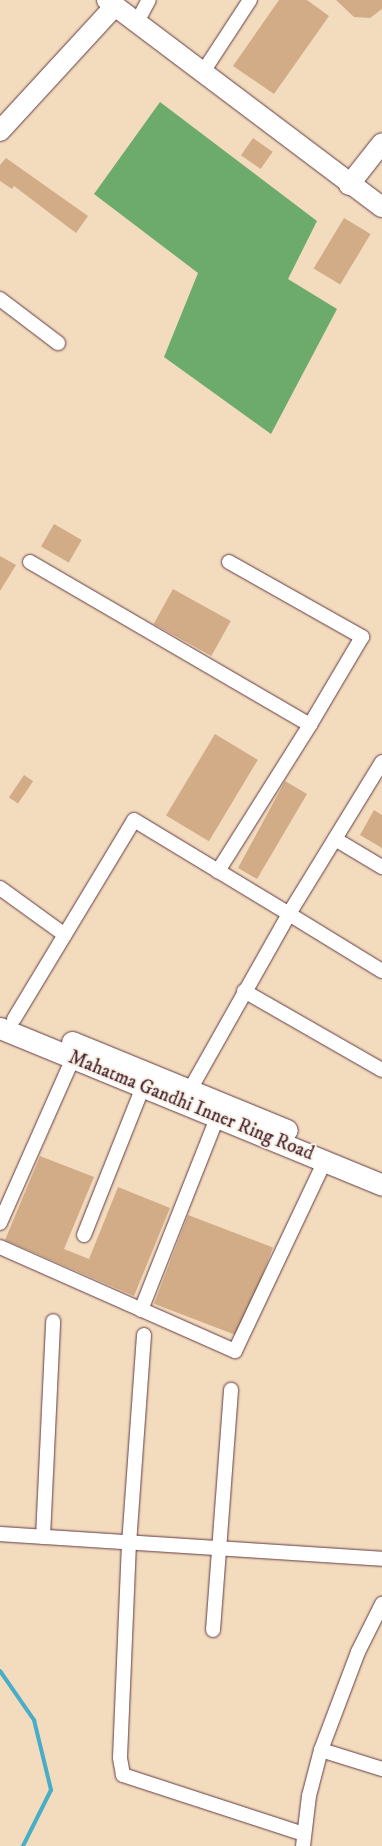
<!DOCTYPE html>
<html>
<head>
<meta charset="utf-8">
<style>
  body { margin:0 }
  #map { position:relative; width:382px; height:1846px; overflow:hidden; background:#f3dbbe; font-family:"IM FELL DW Pica",serif }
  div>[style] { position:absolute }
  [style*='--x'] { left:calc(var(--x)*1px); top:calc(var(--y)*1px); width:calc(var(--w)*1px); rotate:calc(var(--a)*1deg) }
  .forest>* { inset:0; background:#6dab6c }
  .stream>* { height:4px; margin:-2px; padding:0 2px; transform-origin:2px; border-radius:2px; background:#48aec7 }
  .building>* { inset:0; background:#d1ac87; transform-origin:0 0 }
  .roads { filter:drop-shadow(0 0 1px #633b41) drop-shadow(0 0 1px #633b41) }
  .street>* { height:14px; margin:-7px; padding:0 7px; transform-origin:7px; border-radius:7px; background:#fff }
  .secondary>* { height:20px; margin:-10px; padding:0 10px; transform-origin:10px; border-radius:10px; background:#fff }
  .primary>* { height:21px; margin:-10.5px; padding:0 10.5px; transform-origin:10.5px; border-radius:10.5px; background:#fff }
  span { translate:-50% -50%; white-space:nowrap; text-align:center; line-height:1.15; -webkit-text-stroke:4px #f7f3e8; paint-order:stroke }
  .street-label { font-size:19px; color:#4a1f2b }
</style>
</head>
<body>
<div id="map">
  <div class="forest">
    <i style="clip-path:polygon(160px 102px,317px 221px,288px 279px,337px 309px,271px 434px,164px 357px,198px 273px,94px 194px)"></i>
  </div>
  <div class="stream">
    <i style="--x:0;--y:1671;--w:60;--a:55.2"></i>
    <i style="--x:34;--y:1720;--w:72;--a:76.3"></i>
    <i style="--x:51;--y:1790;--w:63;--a:116.6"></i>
  </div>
  <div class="building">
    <i style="clip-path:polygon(279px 0,307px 0,329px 16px,274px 94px,233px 66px)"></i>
    <i style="clip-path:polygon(336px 0,382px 0,382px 9px,370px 18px,354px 17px)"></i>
    <i style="left:253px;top:138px;width:24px;height:21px;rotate:35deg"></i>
    <i style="clip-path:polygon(6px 158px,88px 216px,76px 233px,14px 186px,12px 189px,0 181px,0 165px)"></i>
    <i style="left:344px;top:218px;width:31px;height:59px;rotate:31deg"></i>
    <i style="left:54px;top:524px;width:32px;height:26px;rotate:30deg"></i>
    <i style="clip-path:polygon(0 556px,16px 565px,0 591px)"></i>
    <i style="left:173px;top:589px;width:66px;height:40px;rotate:29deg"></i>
    <i style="left:215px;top:734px;width:50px;height:95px;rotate:31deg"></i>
    <i style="left:24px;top:775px;width:11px;height:27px;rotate:34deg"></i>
    <i style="clip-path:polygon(285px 781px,307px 794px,257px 879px,238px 868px)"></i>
    <i style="clip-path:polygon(374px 810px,382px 815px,382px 848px,360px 835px)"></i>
    <i style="clip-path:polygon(40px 1156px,94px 1177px,64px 1249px,89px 1259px,118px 1187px,170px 1208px,134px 1296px,5px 1240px)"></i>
    <i style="left:188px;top:1215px;width:91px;height:95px;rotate:21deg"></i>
  </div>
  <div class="roads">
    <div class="street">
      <i style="--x:136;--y:24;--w:27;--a:-62"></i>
      <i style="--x:203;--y:72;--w:86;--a:-56.9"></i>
      <i style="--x:0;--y:299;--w:73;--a:37.2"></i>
      <i style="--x:30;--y:562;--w:324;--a:30.2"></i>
      <i style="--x:310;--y:725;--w:173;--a:122.2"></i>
      <i style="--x:229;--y:562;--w:153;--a:29.4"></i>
      <i style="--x:362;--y:637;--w:102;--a:120.6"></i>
      <i style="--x:382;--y:762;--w:178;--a:121.5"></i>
      <i style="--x:289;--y:914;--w:109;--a:31.5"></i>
      <i style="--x:335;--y:839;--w:55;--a:30.8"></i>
      <i style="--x:0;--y:888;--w:80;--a:35.9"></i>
      <i style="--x:244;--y:991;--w:159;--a:29.8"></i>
      <i style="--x:14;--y:1019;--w:232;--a:-58.9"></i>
      <i style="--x:134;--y:820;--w:181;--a:31.2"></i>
      <i style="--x:289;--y:914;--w:202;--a:119.4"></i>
      <i style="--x:0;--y:1223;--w:180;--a:-66.1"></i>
      <i style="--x:84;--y:1235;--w:159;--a:-68.3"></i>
      <i style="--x:0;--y:1247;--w:257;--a:23.9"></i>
      <i style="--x:235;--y:1351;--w:210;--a:-64.7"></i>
      <i style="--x:141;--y:1310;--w:206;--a:-68.4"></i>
      <i style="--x:144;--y:1335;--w:209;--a:94.1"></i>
      <i style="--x:129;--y:1543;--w:215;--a:92.4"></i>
      <i style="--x:120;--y:1758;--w:17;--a:80"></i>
      <i style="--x:123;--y:1775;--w:190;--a:18.1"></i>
      <i style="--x:0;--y:1534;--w:383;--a:3.7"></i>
      <i style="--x:43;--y:1537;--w:216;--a:-87.3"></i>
      <i style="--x:213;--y:1630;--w:241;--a:-85.7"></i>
      <i style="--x:321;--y:1750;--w:64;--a:17.3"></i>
      <i style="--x:303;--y:1846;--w:50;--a:-83.2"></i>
      <i style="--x:309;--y:1796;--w:48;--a:-75.4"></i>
      <i style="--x:321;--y:1750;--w:105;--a:-69.3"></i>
      <i style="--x:358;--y:1652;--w:54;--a:-63.4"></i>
    </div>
    <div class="secondary">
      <i style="--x:107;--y:0;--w:344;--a:37"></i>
      <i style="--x:0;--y:131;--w:168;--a:-47.4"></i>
      <i style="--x:349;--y:185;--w:53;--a:-51.8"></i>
    </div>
    <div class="primary">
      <i style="--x:0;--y:1028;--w:413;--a:22.3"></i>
      <i style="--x:72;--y:1042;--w:232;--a:22.3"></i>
    </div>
  </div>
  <div class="street-label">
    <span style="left:191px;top:1106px;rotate:22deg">Mahatma Gandhi Inner Ring Road</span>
  </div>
</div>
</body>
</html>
